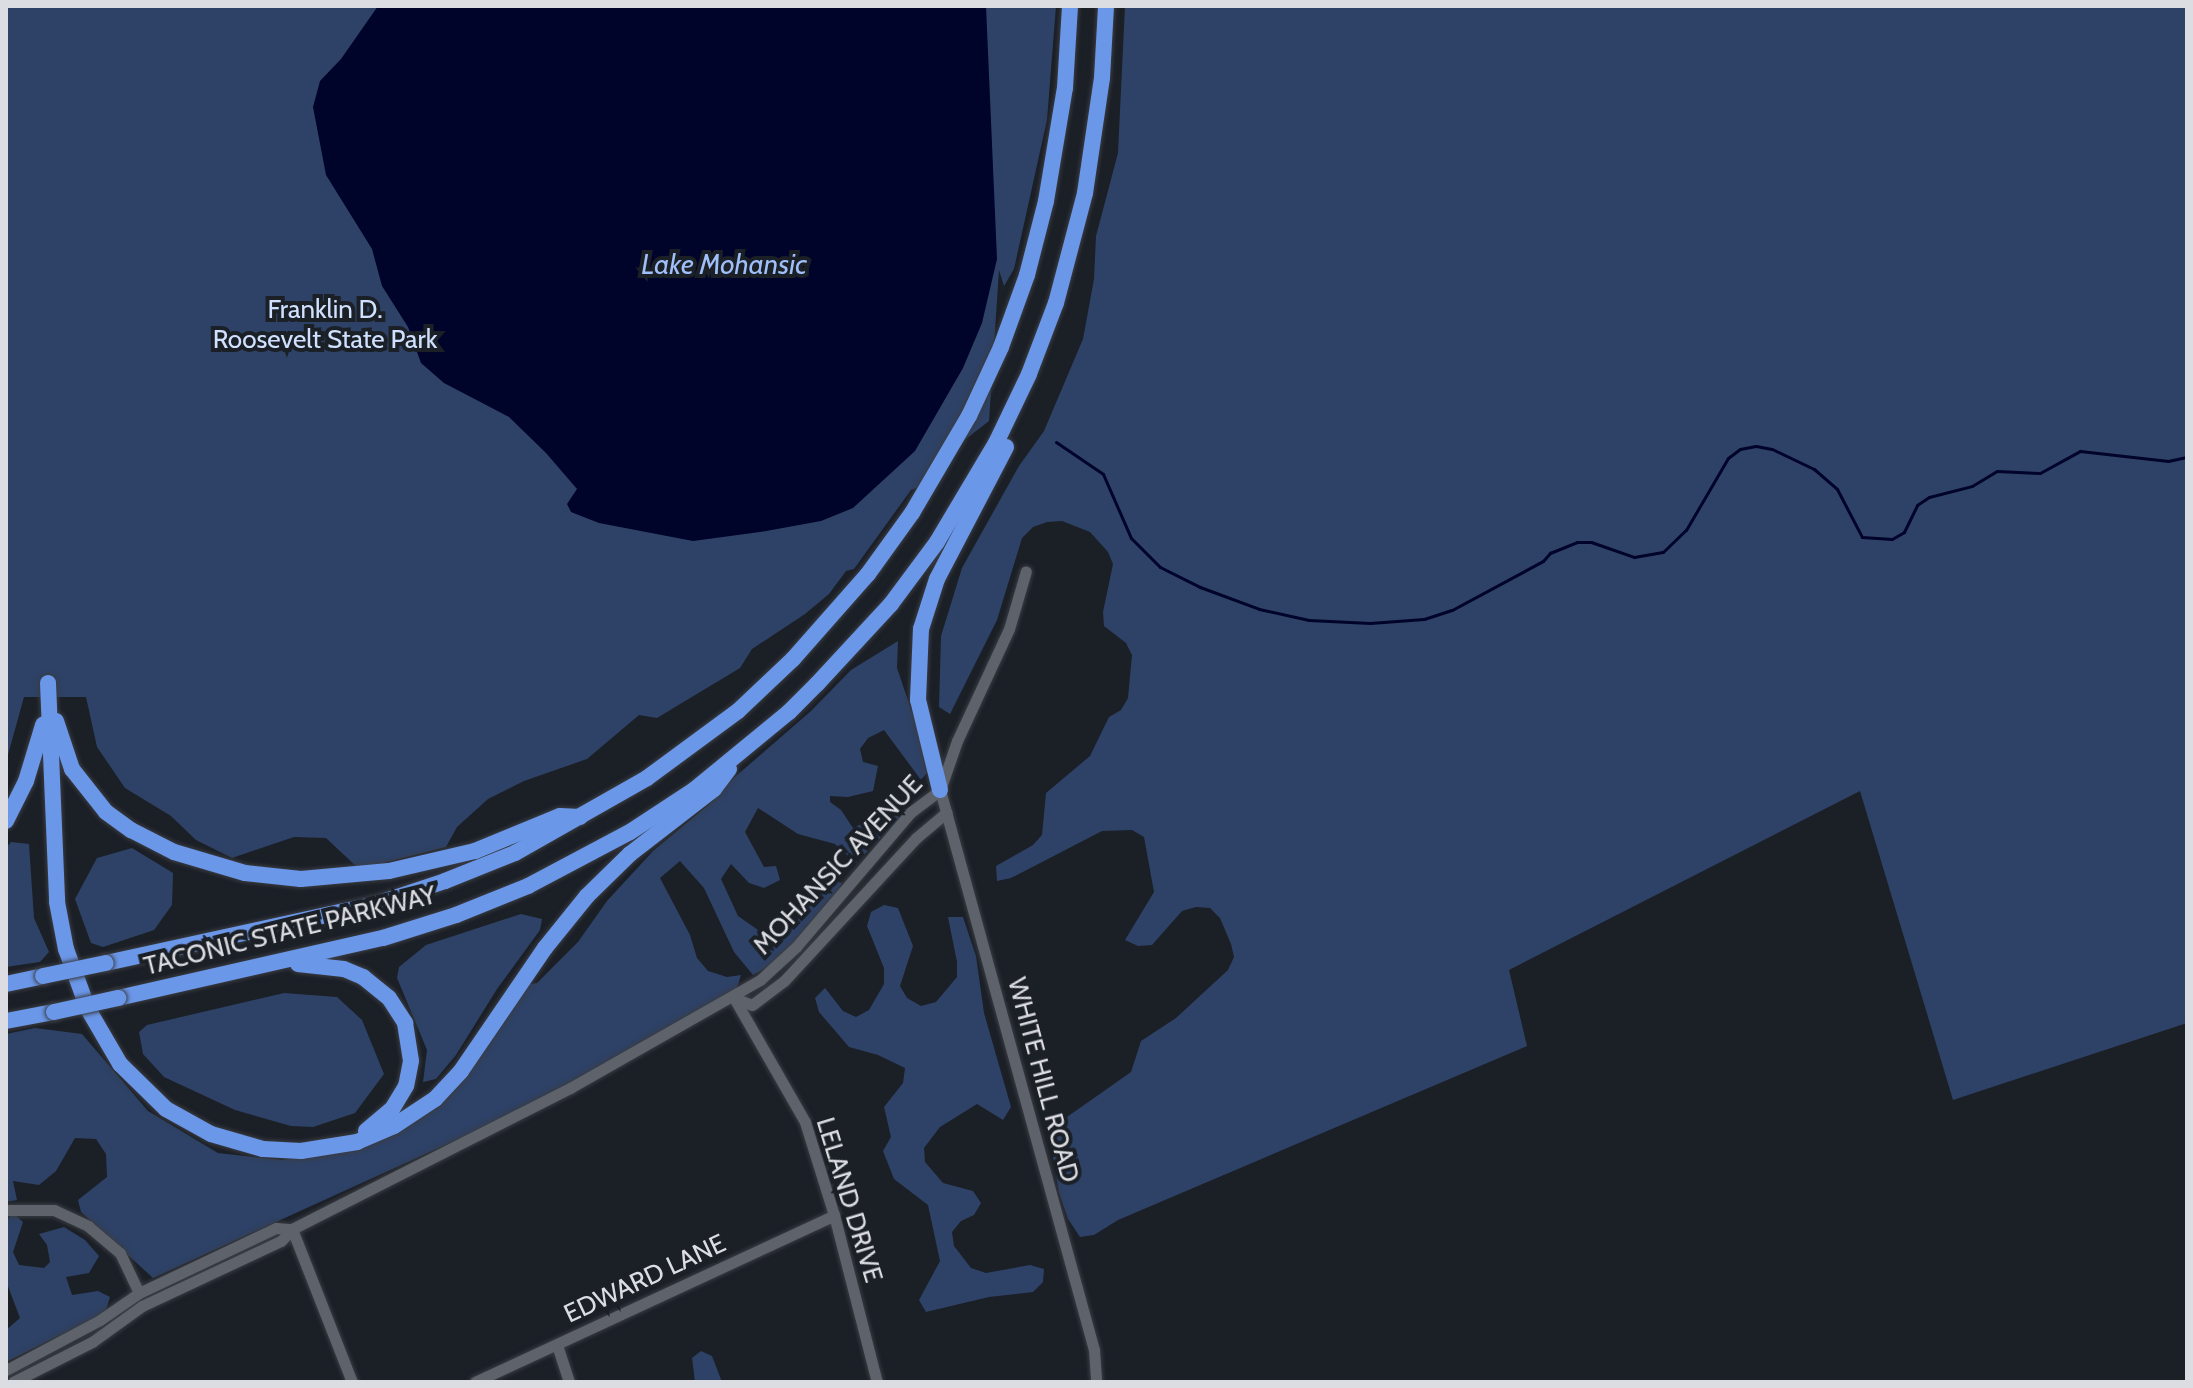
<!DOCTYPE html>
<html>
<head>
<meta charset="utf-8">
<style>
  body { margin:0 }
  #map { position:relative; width:2193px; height:1388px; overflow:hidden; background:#1b1f26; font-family:Cabin,sans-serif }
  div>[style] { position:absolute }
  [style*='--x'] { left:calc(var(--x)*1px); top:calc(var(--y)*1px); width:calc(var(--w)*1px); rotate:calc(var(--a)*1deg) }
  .green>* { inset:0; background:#2e4267 }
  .water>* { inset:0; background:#00032a }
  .stream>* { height:3px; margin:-1.5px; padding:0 1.5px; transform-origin:1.5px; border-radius:1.5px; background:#00032a }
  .roads { filter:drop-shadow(0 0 2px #393c42) drop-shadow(0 0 2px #393c42) }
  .minor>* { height:11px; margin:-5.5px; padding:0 5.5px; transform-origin:5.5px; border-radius:5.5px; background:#5d626b }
  .highway>* { height:16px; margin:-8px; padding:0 8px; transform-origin:8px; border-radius:8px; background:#6b97e9 }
  .bridges { filter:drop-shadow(0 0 2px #393c42) drop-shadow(0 0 2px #393c42) }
  .highway-bridge>* { height:16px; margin:-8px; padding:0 8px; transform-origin:8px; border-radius:8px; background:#6b97e9 }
  span { translate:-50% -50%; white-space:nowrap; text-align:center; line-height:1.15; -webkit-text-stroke:8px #1b1f26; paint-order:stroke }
  .park-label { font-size:26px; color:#d0e1ff }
  .street-label { font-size:26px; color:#dbdde2 }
  .water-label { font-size:28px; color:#9fbff9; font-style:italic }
  .frame { position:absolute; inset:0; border:8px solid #dbdde2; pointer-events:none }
</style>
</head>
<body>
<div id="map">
  <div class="green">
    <i style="clip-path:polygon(6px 6px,1056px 6px,1047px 120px,1014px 269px,1004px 286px,999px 270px,989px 421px,945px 455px,930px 482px,911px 490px,854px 569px,846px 571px,829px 594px,805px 614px,752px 649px,740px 668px,657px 718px,639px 715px,587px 759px,524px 781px,488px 799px,457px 827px,446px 847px,359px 869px,326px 838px,294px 837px,232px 858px,196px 840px,171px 816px,125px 788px,97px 747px,86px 697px,24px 697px,6px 762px)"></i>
    <i style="clip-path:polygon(1125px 6px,2187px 6px,2187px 1023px,1953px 1100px,1860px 791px,1509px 970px,1527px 1046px,1118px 1220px,1094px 1235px,1080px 1237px,1068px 1219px,1059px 1193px,1052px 1151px,1057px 1124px,1131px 1072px,1141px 1041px,1176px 1018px,1228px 970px,1234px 957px,1231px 944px,1220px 918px,1210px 908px,1196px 907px,1182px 911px,1152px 945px,1138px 946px,1125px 940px,1154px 892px,1144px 837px,1132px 830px,1102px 831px,1011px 878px,997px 881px,996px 866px,1033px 845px,1042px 835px,1046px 793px,1090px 756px,1109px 717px,1121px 710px,1128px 698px,1132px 655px,1126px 643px,1104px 626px,1103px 612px,1113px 564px,1108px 552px,1090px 532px,1062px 521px,1047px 522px,1033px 527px,1022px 538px,997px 620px,950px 714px,939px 707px,941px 636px,962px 568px,1019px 466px,1044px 431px,1083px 339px,1094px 279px,1096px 236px,1118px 153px)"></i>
    <i style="clip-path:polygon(898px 641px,897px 668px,931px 768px,921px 780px,884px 730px,868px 738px,860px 749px,863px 762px,878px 766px,873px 791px,848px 797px,830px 796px,830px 802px,841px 810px,853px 828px,875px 817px,883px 804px,899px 802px,905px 812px,856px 863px,835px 844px,798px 834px,758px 808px,745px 832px,764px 867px,776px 866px,780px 880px,764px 888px,749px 883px,731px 864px,721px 879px,738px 916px,758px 930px,775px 933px,798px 922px,798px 898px,832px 880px,842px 883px,832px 901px,776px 963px,753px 975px,734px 952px,704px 888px,680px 861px,660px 878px,690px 935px,697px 958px,708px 971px,727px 977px,741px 975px,737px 988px,654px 1040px,465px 1136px,153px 1278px,81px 1212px,78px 1200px,107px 1177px,106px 1154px,96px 1139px,75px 1138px,56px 1171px,39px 1185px,13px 1181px,17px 1200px,6px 1202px,6px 1034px,35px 1028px,82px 1034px,148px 1111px,218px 1153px,282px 1160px,344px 1151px,409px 1124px,525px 985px,537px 983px,578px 942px,607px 901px,653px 851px,713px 801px,721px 789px,811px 711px,851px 670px)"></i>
    <i style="clip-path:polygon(11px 842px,29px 844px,34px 918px,49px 952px,40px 962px,6px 967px,6px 848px)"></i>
    <i style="clip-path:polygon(132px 848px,173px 873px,172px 905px,154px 930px,103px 947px,91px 943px,75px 899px,97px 858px)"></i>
    <i style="clip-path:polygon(884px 905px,898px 908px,913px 946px,900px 986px,907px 998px,921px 1006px,936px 1002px,957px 977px,957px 962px,948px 917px,963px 917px,976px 956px,984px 1013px,1011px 1107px,1003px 1120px,977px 1104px,940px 1127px,924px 1148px,925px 1162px,943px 1183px,973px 1191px,981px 1203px,974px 1215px,961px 1221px,952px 1232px,954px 1246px,971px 1268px,986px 1273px,1030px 1265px,1044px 1269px,1043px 1282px,1033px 1292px,989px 1297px,926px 1312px,919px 1300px,940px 1261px,928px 1205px,894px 1179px,883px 1151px,891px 1137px,884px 1107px,903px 1083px,905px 1068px,878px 1055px,849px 1047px,819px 1012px,815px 998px,825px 988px,843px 1011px,856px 1017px,869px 1010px,884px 984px,884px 968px,867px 926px,871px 912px)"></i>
    <i style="clip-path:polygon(521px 914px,542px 919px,540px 930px,497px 989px,456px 1055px,436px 1079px,423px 1082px,427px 1050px,397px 978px,399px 967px,426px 945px)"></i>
    <i style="clip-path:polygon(284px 993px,337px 997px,362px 1020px,384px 1074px,355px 1113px,313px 1127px,291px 1126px,235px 1110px,164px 1077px,143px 1054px,139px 1032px,147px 1025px)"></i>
    <i style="clip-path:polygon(13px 1213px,23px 1222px,13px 1252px,19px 1265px,44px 1268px,50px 1262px,47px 1245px,39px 1234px,64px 1227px,85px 1240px,99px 1256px,89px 1273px,66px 1277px,72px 1295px,98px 1291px,110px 1297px,105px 1313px,6px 1362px,6px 1330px,20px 1318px,6px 1281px,6px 1221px)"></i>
    <i style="clip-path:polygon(701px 1351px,712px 1356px,722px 1382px,695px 1382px,692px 1358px)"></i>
  </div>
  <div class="water">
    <i style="clip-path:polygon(378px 6px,986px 6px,997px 259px,982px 323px,963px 368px,915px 451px,853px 508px,821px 521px,760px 532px,693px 541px,599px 523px,571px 512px,567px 504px,577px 489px,546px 453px,509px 417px,444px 383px,421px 363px,408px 327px,382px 286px,372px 249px,326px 175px,313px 107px,320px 81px,341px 59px)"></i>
  </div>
  <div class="stream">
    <i style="--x:1056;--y:442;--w:57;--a:34.2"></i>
    <i style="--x:1103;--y:474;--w:70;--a:66.4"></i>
    <i style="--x:1131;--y:538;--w:41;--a:45"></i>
    <i style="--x:1160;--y:567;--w:45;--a:26.6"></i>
    <i style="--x:1200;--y:587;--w:63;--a:20.4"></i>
    <i style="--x:1259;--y:609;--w:51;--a:12.4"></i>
    <i style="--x:1309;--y:620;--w:61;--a:2.8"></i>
    <i style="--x:1370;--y:623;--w:54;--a:-4.2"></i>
    <i style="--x:1424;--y:619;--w:29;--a:-18"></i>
    <i style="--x:1452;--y:610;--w:103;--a:-28.3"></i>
    <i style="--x:1543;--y:561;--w:11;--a:-49"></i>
    <i style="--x:1550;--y:553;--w:29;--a:-22"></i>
    <i style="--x:1577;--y:542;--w:14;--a:0"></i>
    <i style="--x:1591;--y:542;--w:46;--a:19.2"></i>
    <i style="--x:1634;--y:557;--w:29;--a:-10"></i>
    <i style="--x:1663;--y:552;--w:32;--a:-44"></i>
    <i style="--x:1686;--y:530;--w:83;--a:-59.7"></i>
    <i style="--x:1728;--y:458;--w:15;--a:-37"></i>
    <i style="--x:1740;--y:449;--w:16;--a:-11"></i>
    <i style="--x:1756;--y:446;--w:16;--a:11"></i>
    <i style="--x:1772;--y:449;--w:47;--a:25.5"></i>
    <i style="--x:1814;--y:469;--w:30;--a:41"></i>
    <i style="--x:1837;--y:489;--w:54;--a:62.5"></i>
    <i style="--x:1862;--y:537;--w:30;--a:4"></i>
    <i style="--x:1892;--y:539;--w:14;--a:-30"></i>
    <i style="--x:1904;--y:532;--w:30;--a:-64"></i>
    <i style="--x:1917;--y:505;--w:14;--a:-34"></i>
    <i style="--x:1929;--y:497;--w:44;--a:-14.3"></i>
    <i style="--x:1972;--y:486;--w:29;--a:-31"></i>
    <i style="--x:1997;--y:471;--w:43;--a:2.7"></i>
    <i style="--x:2040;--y:473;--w:46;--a:-28.8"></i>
    <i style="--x:2080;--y:451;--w:89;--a:6.5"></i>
    <i style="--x:2168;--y:461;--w:19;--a:-12"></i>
  </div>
  <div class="roads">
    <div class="minor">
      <i style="--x:940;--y:790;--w:581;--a:74.62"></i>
      <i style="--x:1094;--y:1350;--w:32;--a:86"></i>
      <i style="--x:734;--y:998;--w:143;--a:60.2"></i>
      <i style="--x:805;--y:1122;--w:97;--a:72.7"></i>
      <i style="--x:834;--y:1215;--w:172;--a:75.6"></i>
      <i style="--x:734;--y:998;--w:19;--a:21"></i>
      <i style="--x:752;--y:1005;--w:40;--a:-37"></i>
      <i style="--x:784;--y:981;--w:195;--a:-47.3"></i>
      <i style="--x:916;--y:838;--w:40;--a:-40"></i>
      <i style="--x:6;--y:1210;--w:48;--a:0"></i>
      <i style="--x:54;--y:1210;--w:38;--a:25"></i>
      <i style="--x:88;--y:1226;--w:42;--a:40.2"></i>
      <i style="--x:120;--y:1253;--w:44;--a:64.6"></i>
      <i style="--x:557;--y:1345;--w:39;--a:72"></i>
      <i style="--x:6;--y:1370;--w:106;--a:-28"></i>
      <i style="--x:100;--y:1320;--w:47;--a:-34.7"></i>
      <i style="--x:139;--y:1293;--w:152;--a:-25.4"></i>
      <i style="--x:276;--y:1228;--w:16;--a:4"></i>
      <i style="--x:292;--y:1229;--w:164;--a:68.6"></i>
      <i style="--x:13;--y:1382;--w:89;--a:-26.9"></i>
      <i style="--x:92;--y:1342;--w:62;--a:-35.8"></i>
      <i style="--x:142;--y:1306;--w:153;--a:-25.1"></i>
      <i style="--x:281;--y:1241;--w:16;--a:-47"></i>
      <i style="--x:292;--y:1229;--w:312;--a:-26.9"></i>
      <i style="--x:570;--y:1088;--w:219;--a:-29.6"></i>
      <i style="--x:760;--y:980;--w:49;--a:-42.5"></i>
      <i style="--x:796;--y:947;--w:177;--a:-49.6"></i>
      <i style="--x:911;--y:812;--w:36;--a:-37"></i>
      <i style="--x:940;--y:790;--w:52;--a:-70.9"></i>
      <i style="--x:957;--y:741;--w:123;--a:-65.1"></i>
      <i style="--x:1009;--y:629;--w:60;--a:-73.7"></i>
      <i style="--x:475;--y:1382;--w:396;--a:-24.9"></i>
    </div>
    <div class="highway">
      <i style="--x:48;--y:683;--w:219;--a:87.6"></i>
      <i style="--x:57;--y:902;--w:48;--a:79.2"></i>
      <i style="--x:66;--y:949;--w:64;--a:69.9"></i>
      <i style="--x:88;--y:1009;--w:64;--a:59.8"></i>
      <i style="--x:120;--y:1064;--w:64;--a:44.4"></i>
      <i style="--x:166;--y:1109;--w:51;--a:29.1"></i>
      <i style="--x:211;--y:1134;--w:54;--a:16.1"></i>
      <i style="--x:263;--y:1149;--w:38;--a:3"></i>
      <i style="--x:301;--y:1151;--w:57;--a:-9.1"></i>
      <i style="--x:357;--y:1142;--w:40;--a:-23.4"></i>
      <i style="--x:394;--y:1126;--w:49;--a:-33.4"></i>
      <i style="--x:435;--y:1099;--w:38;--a:-47"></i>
      <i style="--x:461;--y:1071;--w:149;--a:-55.7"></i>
      <i style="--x:545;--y:948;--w:67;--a:-51.1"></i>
      <i style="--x:587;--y:896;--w:60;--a:-44.3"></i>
      <i style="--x:630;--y:854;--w:106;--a:-37.7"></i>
      <i style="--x:714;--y:789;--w:25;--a:-53"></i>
      <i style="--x:56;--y:721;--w:51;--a:71.6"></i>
      <i style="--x:72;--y:769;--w:55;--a:51.7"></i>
      <i style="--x:106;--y:812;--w:31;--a:36"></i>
      <i style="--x:131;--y:830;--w:48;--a:27.1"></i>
      <i style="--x:174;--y:852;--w:74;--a:16.5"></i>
      <i style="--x:245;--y:873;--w:56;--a:6.1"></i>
      <i style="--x:301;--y:879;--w:88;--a:-5.2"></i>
      <i style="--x:389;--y:871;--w:88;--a:-13.1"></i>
      <i style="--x:475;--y:851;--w:92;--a:-22.4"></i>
      <i style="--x:560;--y:816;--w:20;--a:3"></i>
      <i style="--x:940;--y:790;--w:93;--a:-103.7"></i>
      <i style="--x:918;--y:700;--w:71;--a:-87.6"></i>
      <i style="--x:921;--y:629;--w:52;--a:-72.3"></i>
      <i style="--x:937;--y:579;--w:149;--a:-62.4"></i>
      <i style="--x:6;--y:821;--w:45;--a:-63.4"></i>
      <i style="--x:26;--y:781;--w:59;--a:-73.1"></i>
      <i style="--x:106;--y:963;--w:273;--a:-12.3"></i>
      <i style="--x:373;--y:905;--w:76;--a:-18.4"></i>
      <i style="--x:445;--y:881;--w:75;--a:-21.8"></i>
      <i style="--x:515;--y:853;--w:152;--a:-29.6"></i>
      <i style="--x:647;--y:778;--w:113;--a:-36.4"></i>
      <i style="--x:738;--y:711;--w:76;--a:-43.4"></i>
      <i style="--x:793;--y:659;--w:113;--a:-48.6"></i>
      <i style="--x:868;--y:574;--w:75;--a:-54.2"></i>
      <i style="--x:912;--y:513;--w:113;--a:-59.6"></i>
      <i style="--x:969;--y:416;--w:76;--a:-65.1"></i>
      <i style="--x:1001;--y:347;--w:77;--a:-70.1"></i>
      <i style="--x:1027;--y:275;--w:76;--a:-75.6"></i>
      <i style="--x:1046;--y:201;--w:115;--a:-80.5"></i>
      <i style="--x:1065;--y:88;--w:82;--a:-86.5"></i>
      <i style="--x:298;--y:964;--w:46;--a:6.2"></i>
      <i style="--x:344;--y:969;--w:21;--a:23"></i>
      <i style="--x:363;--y:977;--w:33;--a:39"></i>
      <i style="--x:389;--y:998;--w:30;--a:57"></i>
      <i style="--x:405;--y:1023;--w:38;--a:81"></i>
      <i style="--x:411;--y:1061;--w:25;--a:101"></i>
      <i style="--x:406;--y:1086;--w:27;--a:121"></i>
      <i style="--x:392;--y:1109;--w:34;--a:140"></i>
      <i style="--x:6;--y:984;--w:38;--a:-12"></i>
      <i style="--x:118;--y:998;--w:272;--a:-12.8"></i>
      <i style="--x:383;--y:938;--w:77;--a:-17.5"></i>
      <i style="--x:456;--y:915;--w:78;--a:-21.9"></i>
      <i style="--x:528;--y:886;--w:115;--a:-27.9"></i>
      <i style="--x:630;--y:832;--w:77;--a:-33.3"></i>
      <i style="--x:694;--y:790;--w:123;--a:-39.4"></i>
      <i style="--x:789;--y:712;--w:40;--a:-45"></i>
      <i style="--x:817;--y:684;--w:109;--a:-47.2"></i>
      <i style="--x:891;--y:604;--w:77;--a:-53.4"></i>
      <i style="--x:937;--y:542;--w:115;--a:-59.2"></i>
      <i style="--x:996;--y:443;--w:76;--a:-64.4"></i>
      <i style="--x:1029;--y:374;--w:76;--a:-69.2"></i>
      <i style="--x:1056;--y:303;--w:114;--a:-75.2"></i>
      <i style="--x:1085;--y:193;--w:116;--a:-81.6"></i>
      <i style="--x:1102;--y:78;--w:72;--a:-86.8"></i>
      <i style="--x:6;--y:1021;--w:49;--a:-10.6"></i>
    </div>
  </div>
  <div class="bridges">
    <div class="highway-bridge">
      <i style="--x:43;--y:976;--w:64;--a:-11.7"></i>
      <i style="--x:54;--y:1012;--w:66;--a:-12.3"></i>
    </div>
  </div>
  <div class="park-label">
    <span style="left:325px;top:325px">Franklin D.<br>Roosevelt State Park</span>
  </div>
  <div class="street-label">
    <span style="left:838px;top:865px;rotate:-47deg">MOHANSIC AVENUE</span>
    <span style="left:290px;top:931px;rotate:-14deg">TACONIC STATE PARKWAY</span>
    <span style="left:1043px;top:1080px;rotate:75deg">WHITE HILL ROAD</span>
    <span style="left:849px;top:1200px;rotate:73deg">LELAND DRIVE</span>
    <span style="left:645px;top:1279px;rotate:-25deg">EDWARD LANE</span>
  </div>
  <div class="water-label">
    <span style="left:724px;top:264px">Lake Mohansic</span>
  </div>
  <div class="frame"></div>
</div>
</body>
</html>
